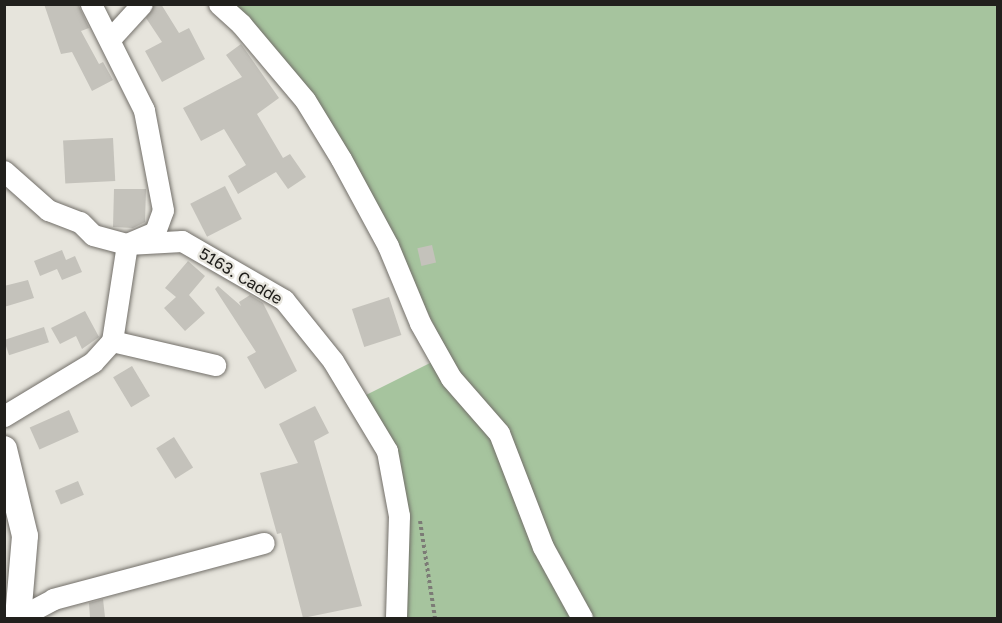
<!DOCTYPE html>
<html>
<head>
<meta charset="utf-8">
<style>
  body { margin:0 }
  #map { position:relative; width:1002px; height:623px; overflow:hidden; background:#e6e4dc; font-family:"Golos Text",sans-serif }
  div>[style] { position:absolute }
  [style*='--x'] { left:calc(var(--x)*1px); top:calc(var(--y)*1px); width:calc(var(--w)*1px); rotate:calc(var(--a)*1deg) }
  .green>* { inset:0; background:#a6c49e }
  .building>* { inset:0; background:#c4c2bb; transform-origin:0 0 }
  .path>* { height:4px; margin-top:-2px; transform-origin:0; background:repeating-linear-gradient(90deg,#7c7b76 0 3px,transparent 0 6px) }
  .roads { filter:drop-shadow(0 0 2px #726f69) drop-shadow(0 0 2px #726f69) }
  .minor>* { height:21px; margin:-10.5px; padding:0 10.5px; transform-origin:10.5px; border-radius:10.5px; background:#fff }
  .tertiary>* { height:26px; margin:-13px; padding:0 13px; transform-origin:13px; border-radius:13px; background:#fff }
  span { translate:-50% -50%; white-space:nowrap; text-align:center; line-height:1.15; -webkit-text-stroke:4.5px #e6e4dc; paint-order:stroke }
  .street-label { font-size:16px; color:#21201d }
  .frame { position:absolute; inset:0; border:6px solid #21201d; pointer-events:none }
</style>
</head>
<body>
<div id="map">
  <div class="green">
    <i style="clip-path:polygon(232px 5px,997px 5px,997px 618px,405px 618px,405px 499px,362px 397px,448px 354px,399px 254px)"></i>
  </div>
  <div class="building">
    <i style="clip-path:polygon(44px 4px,78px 4px,89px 28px,81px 31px,99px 64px,103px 62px,113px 80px,92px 91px,72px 52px,61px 54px)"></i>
    <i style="clip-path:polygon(154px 4px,161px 4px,179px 33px,189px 28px,205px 59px,162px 82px,145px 51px,162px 42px,146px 18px)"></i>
    <i style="clip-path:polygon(241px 44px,279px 98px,257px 114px,283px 158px,290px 154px,306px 177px,288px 189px,276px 172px,238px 194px,228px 176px,246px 165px,224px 129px,201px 141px,183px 108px,242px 77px,226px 55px)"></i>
    <i style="left:113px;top:138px;width:43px;height:50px;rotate:87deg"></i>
    <i style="left:225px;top:186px;width:37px;height:39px;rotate:63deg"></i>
    <i style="clip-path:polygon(114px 189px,146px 189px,145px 222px,133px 228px,113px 227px)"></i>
    <i style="left:432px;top:245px;width:18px;height:15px;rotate:77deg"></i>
    <i style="clip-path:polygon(62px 250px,66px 260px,75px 256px,82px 272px,62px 280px,57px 269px,40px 276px,34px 261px)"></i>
    <i style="clip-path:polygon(188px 261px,205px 276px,189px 295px,205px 313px,185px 331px,164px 308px,176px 297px,165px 288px)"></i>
    <i style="clip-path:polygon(28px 280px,34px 298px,4px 307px,4px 286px)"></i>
    <i style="clip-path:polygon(218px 286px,241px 306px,239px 302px,250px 295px,263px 303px,297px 371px,265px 389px,247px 357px,256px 352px,215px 289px)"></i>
    <i style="left:389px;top:297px;width:40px;height:39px;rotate:72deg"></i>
    <i style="clip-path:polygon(85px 311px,99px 337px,82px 349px,76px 336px,60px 344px,51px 328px)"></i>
    <i style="left:44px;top:327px;width:16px;height:42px;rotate:72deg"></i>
    <i style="left:132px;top:366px;width:35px;height:22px;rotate:59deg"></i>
    <i style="clip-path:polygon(315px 406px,329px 433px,314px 441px,362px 606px,303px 618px,281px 533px,277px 534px,260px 473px,298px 463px,279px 424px)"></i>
    <i style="left:69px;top:410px;width:24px;height:43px;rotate:66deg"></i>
    <i style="left:174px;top:437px;width:36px;height:21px;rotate:58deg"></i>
    <i style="left:78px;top:481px;width:15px;height:25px;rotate:67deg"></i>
    <i style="clip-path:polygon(103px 599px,105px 617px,90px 618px,89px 603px)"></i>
  </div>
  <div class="path">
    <i style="--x:420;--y:521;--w:98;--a:81.2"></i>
  </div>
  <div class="roads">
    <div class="minor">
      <i style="--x:219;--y:4;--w:30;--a:42"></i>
      <i style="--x:241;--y:24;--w:99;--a:49.9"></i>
      <i style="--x:305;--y:100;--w:69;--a:58.6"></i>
      <i style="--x:341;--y:159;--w:99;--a:61.6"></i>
      <i style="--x:388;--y:246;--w:83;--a:67.4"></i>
      <i style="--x:420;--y:323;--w:63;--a:60.6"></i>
      <i style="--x:451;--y:378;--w:73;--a:48.9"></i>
      <i style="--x:499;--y:433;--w:122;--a:68.9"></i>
      <i style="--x:543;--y:547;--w:81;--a:61.2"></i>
      <i style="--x:110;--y:39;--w:47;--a:-47.6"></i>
      <i style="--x:4;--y:171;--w:59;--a:41.6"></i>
      <i style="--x:48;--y:210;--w:34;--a:21"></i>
      <i style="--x:80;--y:222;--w:18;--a:45"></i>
      <i style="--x:93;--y:235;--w:35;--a:15"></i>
      <i style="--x:127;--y:244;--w:55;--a:-3.1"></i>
      <i style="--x:182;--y:241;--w:118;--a:30"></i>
      <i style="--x:284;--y:300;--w:78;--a:51.2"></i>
      <i style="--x:333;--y:361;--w:105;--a:59"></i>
      <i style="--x:387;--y:451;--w:66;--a:79.5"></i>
      <i style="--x:399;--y:516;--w:102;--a:91.7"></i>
      <i style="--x:112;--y:341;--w:106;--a:13.1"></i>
      <i style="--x:4;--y:416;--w:104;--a:-31.2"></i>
      <i style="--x:93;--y:362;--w:28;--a:-48"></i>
      <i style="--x:112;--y:341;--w:98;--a:-81.2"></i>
      <i style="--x:127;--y:244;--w:30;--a:-23"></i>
      <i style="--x:155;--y:232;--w:23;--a:-70"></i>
      <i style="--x:163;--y:210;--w:102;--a:-100.8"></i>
      <i style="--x:144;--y:110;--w:119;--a:-116.6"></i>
      <i style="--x:4;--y:618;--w:14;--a:0"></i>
      <i style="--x:18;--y:618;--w:40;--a:-28"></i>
      <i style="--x:53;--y:599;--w:218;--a:-14.9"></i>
    </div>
    <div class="tertiary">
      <i style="--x:4;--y:449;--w:89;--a:76.4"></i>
      <i style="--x:25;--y:536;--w:82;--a:94.9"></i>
    </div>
  </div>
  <div class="street-label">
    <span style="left:241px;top:276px;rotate:31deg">5163. Cadde</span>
  </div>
  <div class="frame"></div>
</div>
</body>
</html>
